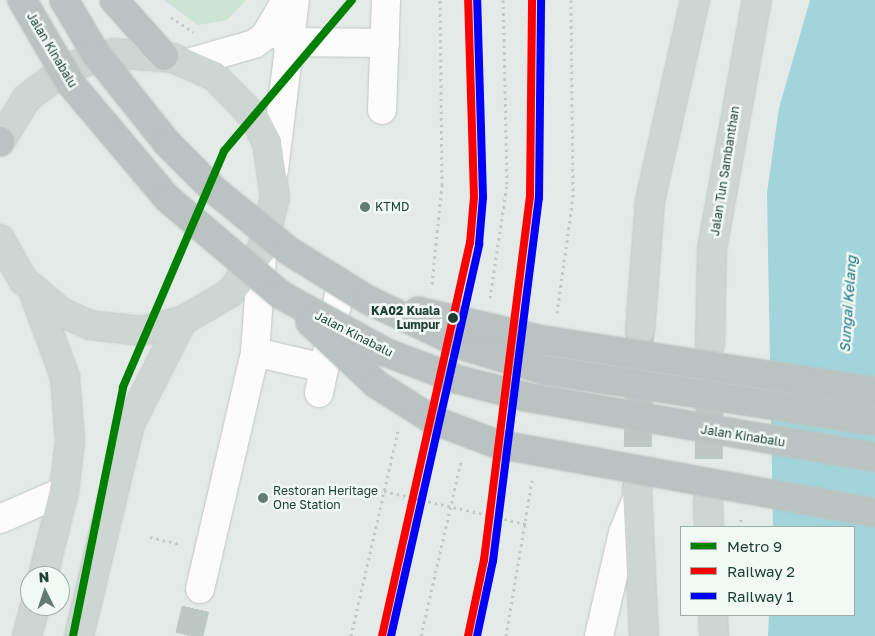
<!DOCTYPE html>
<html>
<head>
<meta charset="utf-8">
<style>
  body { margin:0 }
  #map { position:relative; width:875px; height:636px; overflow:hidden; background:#e4eae7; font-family:"Golos Text",sans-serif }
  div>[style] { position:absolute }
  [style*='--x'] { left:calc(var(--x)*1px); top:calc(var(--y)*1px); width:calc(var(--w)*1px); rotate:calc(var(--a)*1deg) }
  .green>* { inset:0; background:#cce4d3 }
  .water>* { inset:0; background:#a1d4db }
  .minor-tunnel>* { height:28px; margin-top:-14px; transform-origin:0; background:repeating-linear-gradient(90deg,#bdc8c4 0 28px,transparent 0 42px) }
  .major-tunnel>* { height:28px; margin-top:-14px; transform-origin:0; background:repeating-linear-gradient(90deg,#bdc8c4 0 28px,transparent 0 42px) }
  .path>* { height:3px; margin-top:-1.5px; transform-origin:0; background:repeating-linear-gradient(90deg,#c1cac6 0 2.5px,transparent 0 6.5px) }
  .roads { filter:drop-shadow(0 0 1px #c1c7c4) drop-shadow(0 0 1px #c1c7c4) }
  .minor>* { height:28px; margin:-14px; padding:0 14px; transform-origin:14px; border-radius:14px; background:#fbfcfb }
  .major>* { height:28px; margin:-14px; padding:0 14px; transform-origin:14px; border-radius:14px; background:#cdd6d3 }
  .highway>* { height:28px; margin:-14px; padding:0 14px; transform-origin:14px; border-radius:14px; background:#bac3c1 }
  .path-bridge>* { height:3px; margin-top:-1.5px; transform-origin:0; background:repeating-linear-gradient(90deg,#c1cac6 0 2.5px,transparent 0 6.5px) }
  .bridges { filter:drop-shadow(0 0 1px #bcc6c3) drop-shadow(0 0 1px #bcc6c3) }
  .highway-bridge>* { height:28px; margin:-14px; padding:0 14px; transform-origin:14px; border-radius:14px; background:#bac3c1 }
  .rail-1>* { height:8px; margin:-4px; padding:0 4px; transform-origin:4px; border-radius:4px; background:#f00 }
  .rail-2>* { height:8px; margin:-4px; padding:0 4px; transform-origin:4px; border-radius:4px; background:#00f }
  .metro-1>* { height:8px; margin:-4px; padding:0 4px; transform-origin:4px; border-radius:4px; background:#008000 }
  .dots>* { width:14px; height:14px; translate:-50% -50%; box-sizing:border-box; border:2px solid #f1f9f5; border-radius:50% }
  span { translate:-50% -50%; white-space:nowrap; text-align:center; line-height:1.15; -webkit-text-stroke:5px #f1f9f5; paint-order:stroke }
  .street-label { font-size:12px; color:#203e36 }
  .poi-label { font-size:12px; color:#203e36 }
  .left { translate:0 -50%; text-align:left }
  .stop-label { font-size:12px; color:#203e36; font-weight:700 }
  .right { translate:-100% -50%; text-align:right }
  .water-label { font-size:14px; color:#156f7f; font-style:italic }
  .legend { position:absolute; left:680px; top:526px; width:175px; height:90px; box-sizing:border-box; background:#f1f9f5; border:1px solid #9daea9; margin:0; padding:6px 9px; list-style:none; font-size:15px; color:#203e36 }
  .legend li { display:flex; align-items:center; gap:10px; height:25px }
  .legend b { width:25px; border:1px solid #9daea9 }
  .north { position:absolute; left:20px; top:566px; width:50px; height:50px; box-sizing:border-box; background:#f1f9f5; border:1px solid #9daea9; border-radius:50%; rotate:356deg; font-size:14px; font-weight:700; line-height:20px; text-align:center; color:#203e36 }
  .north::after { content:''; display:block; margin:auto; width:18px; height:22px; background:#657a74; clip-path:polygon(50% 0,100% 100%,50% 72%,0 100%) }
</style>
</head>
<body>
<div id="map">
  <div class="green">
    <i style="clip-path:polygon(164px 0,246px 0,227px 20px,198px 25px)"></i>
  </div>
  <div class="water">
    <i style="clip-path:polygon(810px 0,875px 0,875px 636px,768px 636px,769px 615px,854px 615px,854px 527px,773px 527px,767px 193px,779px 108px)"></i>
  </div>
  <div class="minor-tunnel">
    <i style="--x:189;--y:636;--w:48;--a:-76.8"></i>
  </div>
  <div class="major-tunnel">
    <i style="--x:637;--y:489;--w:158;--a:-88.9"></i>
    <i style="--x:708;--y:501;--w:130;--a:-89.1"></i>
  </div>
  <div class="path">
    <i style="--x:171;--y:17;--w:27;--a:34"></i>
    <i style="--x:432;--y:284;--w:100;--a:-84.2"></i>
    <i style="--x:442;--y:185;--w:185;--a:-90.6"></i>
    <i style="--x:490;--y:298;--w:115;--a:-81.5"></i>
    <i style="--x:507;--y:184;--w:184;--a:-91.2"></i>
    <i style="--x:557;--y:313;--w:117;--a:-82.1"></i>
    <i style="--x:573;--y:197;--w:197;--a:-90.6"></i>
    <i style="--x:741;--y:519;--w:8;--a:90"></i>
    <i style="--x:150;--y:537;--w:32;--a:13"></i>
    <i style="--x:351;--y:636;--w:210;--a:-77.1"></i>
    <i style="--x:421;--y:636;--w:179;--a:-77.1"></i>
    <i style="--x:506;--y:636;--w:158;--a:-80.5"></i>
  </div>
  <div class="roads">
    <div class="minor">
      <i style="--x:286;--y:42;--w:99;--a:0.6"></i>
      <i style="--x:188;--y:63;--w:69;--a:-16.1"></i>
      <i style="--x:254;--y:44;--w:14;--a:-36"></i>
      <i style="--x:265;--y:36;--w:42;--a:-59.7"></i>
      <i style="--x:382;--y:110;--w:110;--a:-87.9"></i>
      <i style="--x:274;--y:170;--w:171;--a:-83"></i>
      <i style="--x:255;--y:352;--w:71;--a:13.1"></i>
      <i style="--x:319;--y:393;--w:100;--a:-78.5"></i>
      <i style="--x:0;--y:519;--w:70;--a:-23.6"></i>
      <i style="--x:200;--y:589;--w:243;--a:-76.9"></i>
      <i style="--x:255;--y:352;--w:95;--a:-85.8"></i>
      <i style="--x:599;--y:636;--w:106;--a:-76.9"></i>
      <i style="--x:623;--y:533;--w:37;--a:-68"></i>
    </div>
    <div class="major">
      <i style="--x:0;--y:142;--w:50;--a:-58.8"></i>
      <i style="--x:26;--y:99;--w:51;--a:-37.8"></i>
      <i style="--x:66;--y:68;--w:50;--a:-17.4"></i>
      <i style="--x:114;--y:53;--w:59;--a:4.8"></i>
      <i style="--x:173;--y:58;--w:45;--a:23.7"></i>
      <i style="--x:214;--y:76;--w:57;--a:45.7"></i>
      <i style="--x:254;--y:117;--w:29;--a:63"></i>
      <i style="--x:267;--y:143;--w:55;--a:81.6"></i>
      <i style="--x:275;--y:197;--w:54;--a:104"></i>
      <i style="--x:262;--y:249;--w:54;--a:126"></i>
      <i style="--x:230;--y:293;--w:56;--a:149.7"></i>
      <i style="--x:182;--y:321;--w:42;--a:166.3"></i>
      <i style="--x:141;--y:331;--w:51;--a:-173.3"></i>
      <i style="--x:90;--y:325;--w:32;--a:-156"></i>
      <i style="--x:61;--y:312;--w:50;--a:-139.9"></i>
      <i style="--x:23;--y:280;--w:47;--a:-119.3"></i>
      <i style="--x:34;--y:293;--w:90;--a:69.7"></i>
      <i style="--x:65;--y:377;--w:64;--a:85.5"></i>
      <i style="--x:70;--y:441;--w:50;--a:96.8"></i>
      <i style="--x:64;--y:491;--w:88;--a:103.9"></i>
      <i style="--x:640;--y:331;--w:130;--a:-85.6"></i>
      <i style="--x:650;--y:201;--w:206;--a:-77.4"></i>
      <i style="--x:710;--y:344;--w:95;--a:-88.8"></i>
      <i style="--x:712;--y:249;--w:253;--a:-79.8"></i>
      <i style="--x:637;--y:489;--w:147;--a:87.3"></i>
      <i style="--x:708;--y:501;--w:26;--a:88"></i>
      <i style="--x:713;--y:615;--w:21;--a:87"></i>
      <i style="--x:27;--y:636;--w:31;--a:-75"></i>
      <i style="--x:79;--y:636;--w:218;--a:-76.5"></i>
      <i style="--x:130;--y:424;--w:115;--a:-63.2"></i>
    </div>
    <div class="highway">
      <i style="--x:114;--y:0;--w:75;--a:48.2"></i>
      <i style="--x:0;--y:141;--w:1;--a:90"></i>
    </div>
  </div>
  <div class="path-bridge">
    <i style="--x:384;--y:491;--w:146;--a:13.1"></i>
  </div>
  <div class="bridges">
    <div class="highway-bridge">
      <i style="--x:22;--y:0;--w:97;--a:59.7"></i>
      <i style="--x:71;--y:84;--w:149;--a:49.9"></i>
      <i style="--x:167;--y:198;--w:150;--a:40.4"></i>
      <i style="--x:281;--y:295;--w:119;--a:28.7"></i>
      <i style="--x:385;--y:352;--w:76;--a:20.8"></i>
      <i style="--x:456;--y:379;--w:72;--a:14.4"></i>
      <i style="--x:526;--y:397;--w:354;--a:9.8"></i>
      <i style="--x:64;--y:0;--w:63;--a:59.3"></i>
      <i style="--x:96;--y:54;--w:114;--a:51.4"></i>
      <i style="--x:167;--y:143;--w:65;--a:45"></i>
      <i style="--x:213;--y:189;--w:98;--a:39.2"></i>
      <i style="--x:289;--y:251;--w:93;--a:31.8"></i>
      <i style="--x:368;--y:300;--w:110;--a:25.4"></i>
      <i style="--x:467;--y:347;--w:80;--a:16.6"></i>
      <i style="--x:544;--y:370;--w:335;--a:8.8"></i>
      <i style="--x:418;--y:311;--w:123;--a:13.1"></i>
      <i style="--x:538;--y:339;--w:341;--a:8.9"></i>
      <i style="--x:310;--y:322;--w:91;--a:43.2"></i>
      <i style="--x:376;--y:384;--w:67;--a:32.3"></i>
      <i style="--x:433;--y:420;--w:68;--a:20.6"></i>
      <i style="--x:497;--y:444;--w:384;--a:10.3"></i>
    </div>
  </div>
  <div class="rail-1">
    <i style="--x:382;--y:636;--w:403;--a:-77.4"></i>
    <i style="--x:470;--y:243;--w:46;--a:-85"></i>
    <i style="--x:474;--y:197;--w:197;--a:-91.7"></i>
    <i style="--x:468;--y:636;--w:78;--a:-78.1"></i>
    <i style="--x:484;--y:560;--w:366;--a:-82.8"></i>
    <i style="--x:530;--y:197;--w:197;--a:-89.4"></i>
  </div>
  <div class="rail-2">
    <i style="--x:391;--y:636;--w:402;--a:-77.3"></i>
    <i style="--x:479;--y:244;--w:47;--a:-85.1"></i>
    <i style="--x:483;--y:197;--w:197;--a:-91.7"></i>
    <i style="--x:477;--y:636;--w:77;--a:-78"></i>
    <i style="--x:493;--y:561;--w:366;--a:-82.8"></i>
    <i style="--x:539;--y:198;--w:198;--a:-89.4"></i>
  </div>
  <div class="metro-1">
    <i style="--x:73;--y:636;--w:254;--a:-78.6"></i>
    <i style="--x:123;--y:387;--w:257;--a:-66.8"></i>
    <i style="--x:224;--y:151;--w:198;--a:-49.7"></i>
  </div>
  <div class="dots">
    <i style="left:365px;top:207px;background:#657a74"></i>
    <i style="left:453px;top:318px;background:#203e36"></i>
    <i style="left:263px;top:498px;background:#657a74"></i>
  </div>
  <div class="street-label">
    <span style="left:52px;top:50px;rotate:59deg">Jalan Kinabalu</span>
    <span style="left:725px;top:171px;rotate:-81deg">Jalan Tun Sambanthan</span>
    <span style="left:354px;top:334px;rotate:27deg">Jalan Kinabalu</span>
    <span style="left:743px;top:436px;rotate:9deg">Jalan Kinabalu</span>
  </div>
  <div class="poi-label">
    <span class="left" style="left:375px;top:207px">KTMD</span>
    <span class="left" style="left:273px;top:498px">Restoran Heritage<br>One Station</span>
  </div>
  <div class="stop-label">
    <span class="right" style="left:440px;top:318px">KA02 Kuala<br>Lumpur</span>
  </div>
  <div class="water-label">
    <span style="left:848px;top:304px;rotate:-86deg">Sungai Kelang</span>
  </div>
  <ul class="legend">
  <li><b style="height:6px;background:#008000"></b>Metro 9</li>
  <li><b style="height:6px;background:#f00"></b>Railway 2</li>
  <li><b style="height:6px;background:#00f"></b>Railway 1</li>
  </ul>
  <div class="north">N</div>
</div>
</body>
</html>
